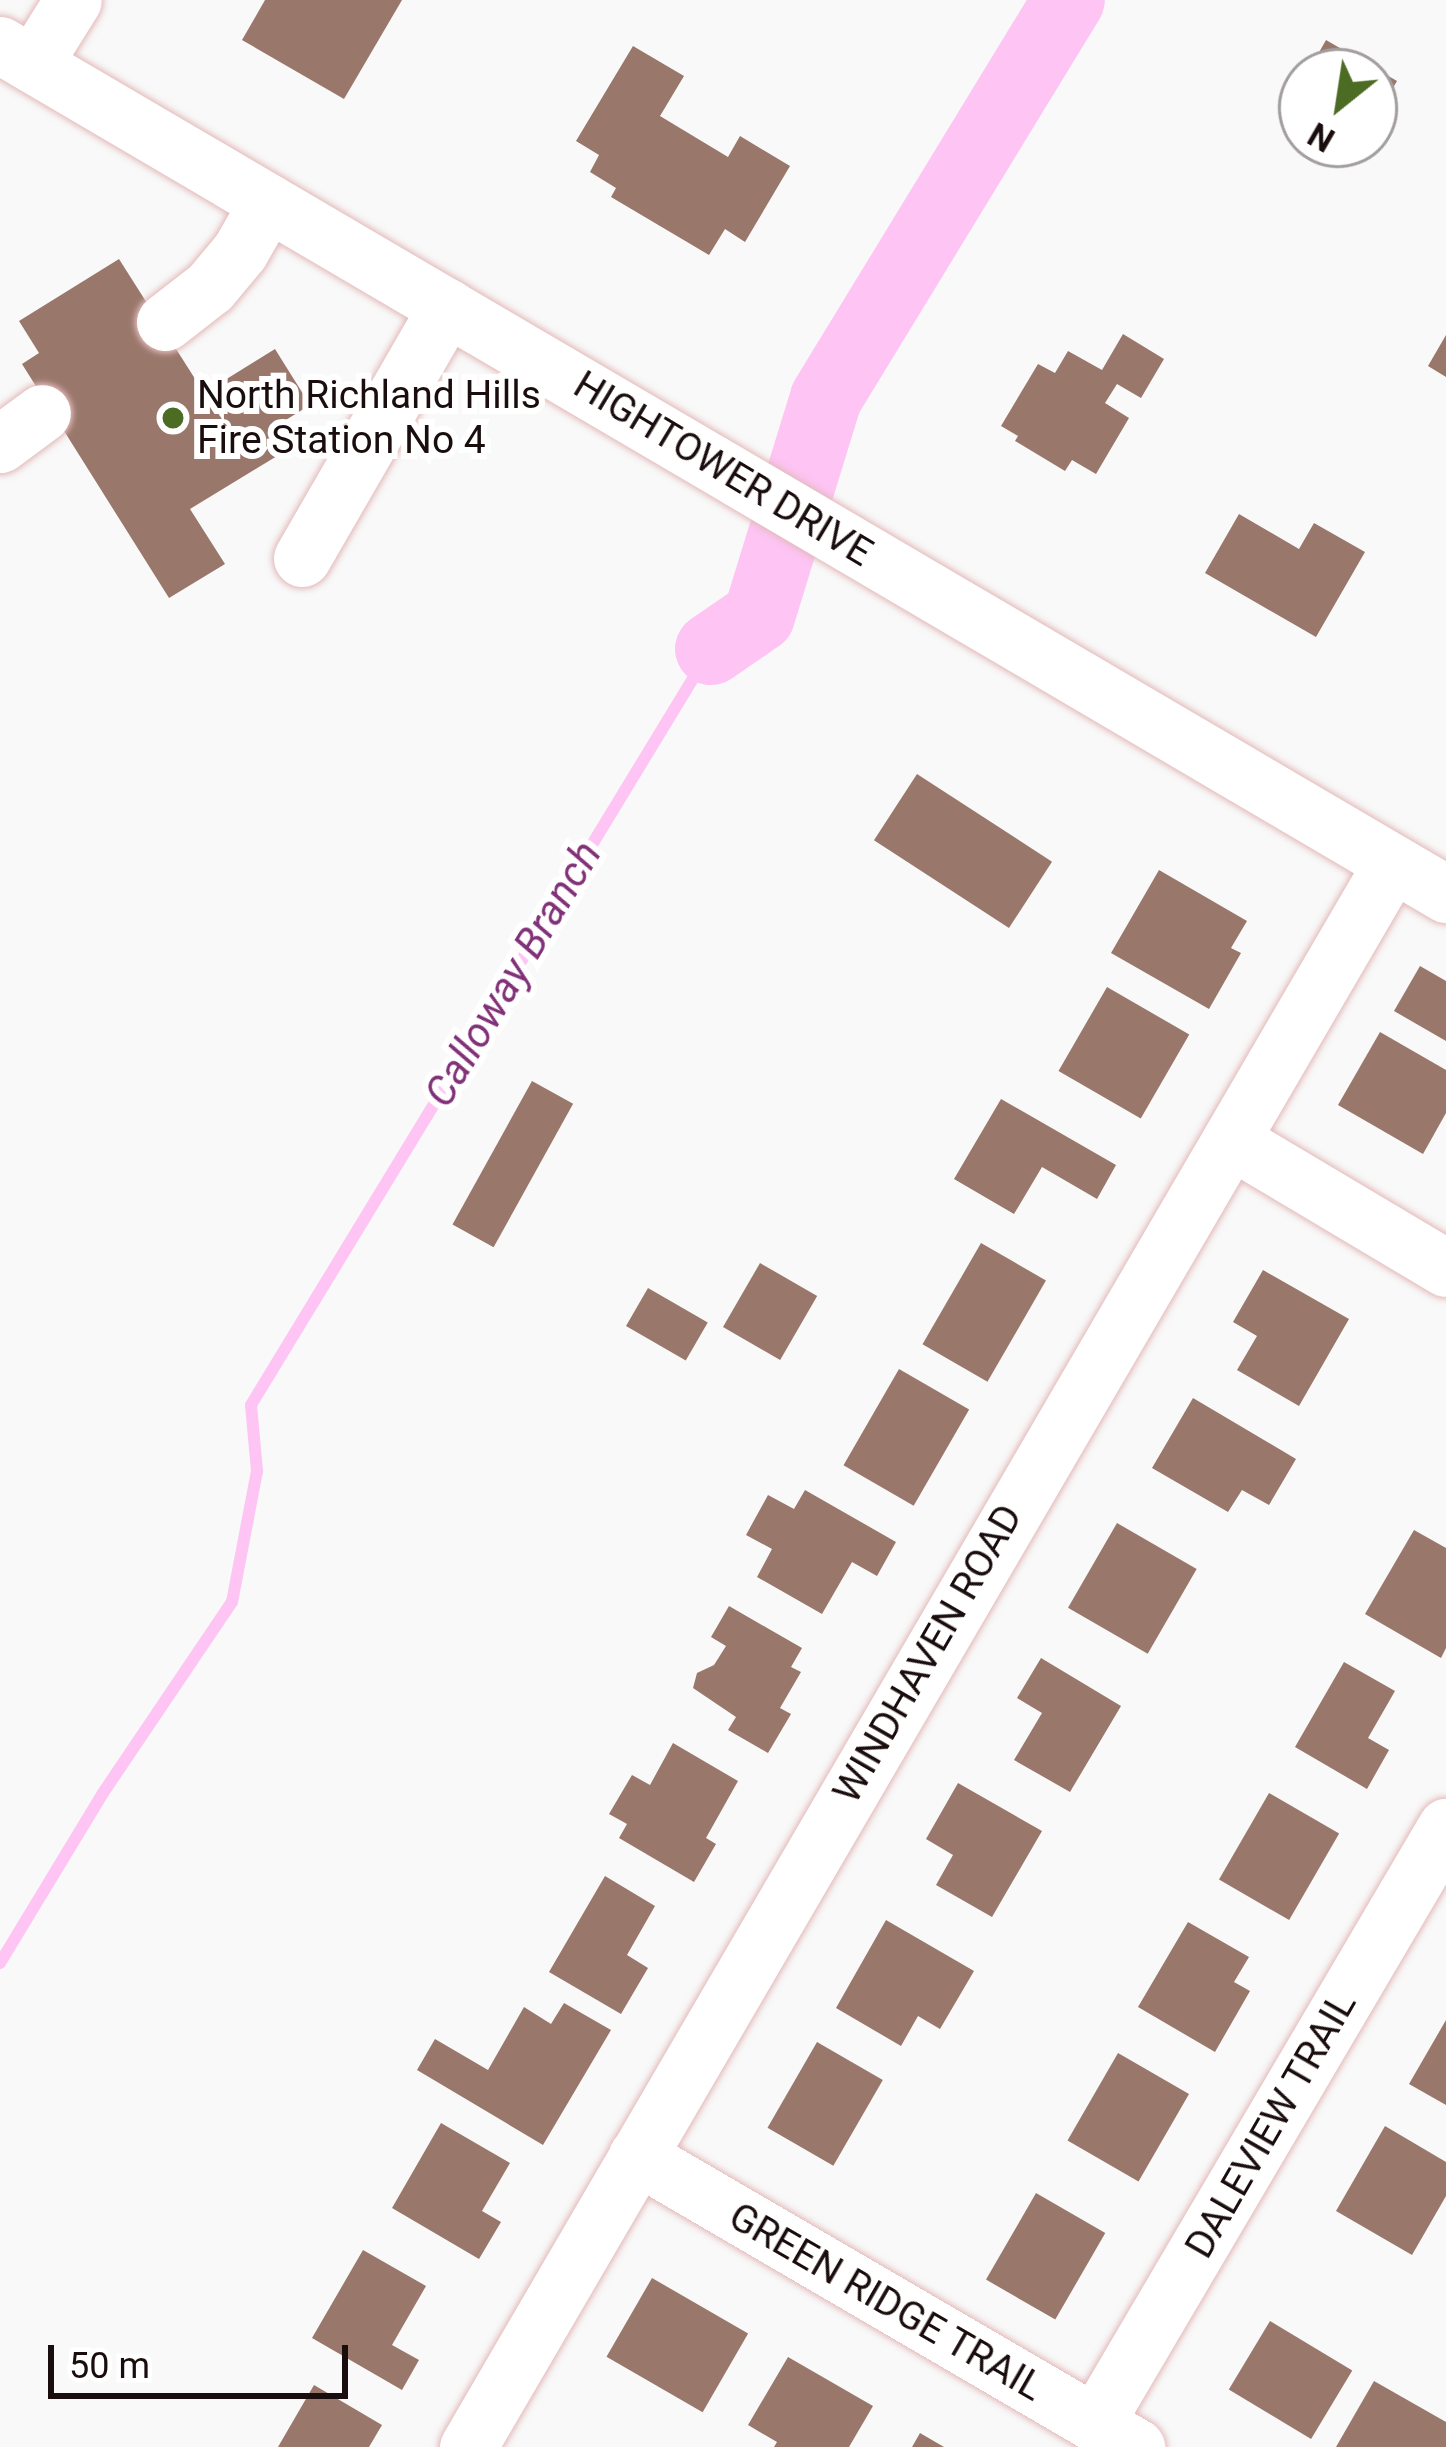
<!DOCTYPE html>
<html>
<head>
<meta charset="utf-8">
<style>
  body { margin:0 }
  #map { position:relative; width:1446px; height:2447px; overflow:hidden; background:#f9f9f9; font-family:Roboto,sans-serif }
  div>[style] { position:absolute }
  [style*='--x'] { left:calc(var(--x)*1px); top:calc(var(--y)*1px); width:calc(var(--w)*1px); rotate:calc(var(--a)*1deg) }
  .stream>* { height:12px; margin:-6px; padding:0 6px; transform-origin:6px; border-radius:6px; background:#fdc4f4 }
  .river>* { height:72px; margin:-36px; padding:0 36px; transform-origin:36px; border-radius:36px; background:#fdc4f4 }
  .building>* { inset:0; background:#99776b; transform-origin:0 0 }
  .roads { filter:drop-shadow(0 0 3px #e3babb) drop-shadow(0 0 3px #e3babb) }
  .minor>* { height:57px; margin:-28.5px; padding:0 28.5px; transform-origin:28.5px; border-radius:28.5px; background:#fff }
  .dots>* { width:33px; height:33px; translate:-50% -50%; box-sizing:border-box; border:6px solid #fff; border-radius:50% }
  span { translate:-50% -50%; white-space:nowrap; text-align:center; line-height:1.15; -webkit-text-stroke:12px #fff; paint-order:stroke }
  .poi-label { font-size:39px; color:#1a0d0d }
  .left { translate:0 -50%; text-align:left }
  .street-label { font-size:39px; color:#1a0d0d }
  .water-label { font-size:42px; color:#813178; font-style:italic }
  .north { position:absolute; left:1278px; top:48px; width:120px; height:120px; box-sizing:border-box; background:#fff; border:3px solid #a39e9e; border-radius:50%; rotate:210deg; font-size:33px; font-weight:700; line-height:48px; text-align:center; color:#1a0d0d }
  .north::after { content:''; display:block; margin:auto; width:42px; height:54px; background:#4d6c23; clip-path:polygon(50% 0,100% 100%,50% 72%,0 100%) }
  .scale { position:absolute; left:48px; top:2345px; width:300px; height:54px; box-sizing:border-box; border:6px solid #1a0d0d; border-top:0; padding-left:15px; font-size:36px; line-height:42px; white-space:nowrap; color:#1a0d0d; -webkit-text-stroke:9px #fff; paint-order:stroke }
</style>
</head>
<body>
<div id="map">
  <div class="stream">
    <i style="--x:0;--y:1963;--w:199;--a:-58.8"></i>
    <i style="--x:103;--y:1793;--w:230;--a:-56"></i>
    <i style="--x:232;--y:1602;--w:133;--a:-79.2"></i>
    <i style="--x:257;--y:1471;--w:66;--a:-95.2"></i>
    <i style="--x:251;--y:1405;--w:885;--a:-58.68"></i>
  </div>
  <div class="river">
    <i style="--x:711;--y:649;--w:58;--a:-34.5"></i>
    <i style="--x:759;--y:616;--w:228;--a:-72.9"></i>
    <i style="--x:826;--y:398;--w:466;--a:-58.6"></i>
  </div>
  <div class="building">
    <i style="clip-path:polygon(265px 0,402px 0,344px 99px,242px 40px)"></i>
    <i style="clip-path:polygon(1326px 40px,1397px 81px,1374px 120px,1374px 72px,1308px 72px)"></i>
    <i style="clip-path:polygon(633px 46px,684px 76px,660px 116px,728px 157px,740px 136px,790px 166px,745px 242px,725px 229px,709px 255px,611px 197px,616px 188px,590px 172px,599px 155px,576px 141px)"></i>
    <i style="clip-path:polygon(119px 259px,204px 393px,275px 349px,310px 405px,268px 431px,282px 453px,190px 509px,225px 564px,169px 598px,22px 364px,39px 353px,19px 321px)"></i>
    <i style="clip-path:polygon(1123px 334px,1164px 359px,1141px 398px,1117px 384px,1105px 403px,1129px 418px,1096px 474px,1072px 460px,1065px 471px,1015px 441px,1018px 436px,1001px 426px,1038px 364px,1055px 373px,1068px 351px,1102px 370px)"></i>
    <i style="clip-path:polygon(1446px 335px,1446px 377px,1428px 366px)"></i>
    <i style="clip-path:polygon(1239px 514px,1299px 549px,1314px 523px,1365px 552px,1316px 637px,1205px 573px)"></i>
    <i style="left:917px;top:774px;width:161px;height:79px;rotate:33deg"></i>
    <i style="clip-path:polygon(1159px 870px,1247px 921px,1231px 948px,1241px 953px,1209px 1009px,1111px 953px)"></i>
    <i style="clip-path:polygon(1420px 966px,1446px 981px,1446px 1041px,1394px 1011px)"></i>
    <i style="left:1107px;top:987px;width:95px;height:97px;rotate:30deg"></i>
    <i style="clip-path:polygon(1380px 1032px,1446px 1070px,1446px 1113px,1423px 1154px,1338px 1105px)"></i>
    <i style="left:532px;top:1081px;width:47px;height:164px;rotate:29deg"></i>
    <i style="clip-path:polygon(1001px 1099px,1116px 1165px,1097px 1199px,1042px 1167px,1014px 1214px,954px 1179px)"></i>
    <i style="left:981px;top:1243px;width:75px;height:117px;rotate:30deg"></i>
    <i style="left:760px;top:1263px;width:66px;height:74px;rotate:30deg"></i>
    <i style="clip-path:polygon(1263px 1270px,1349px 1319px,1299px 1406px,1237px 1370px,1257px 1336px,1233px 1322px)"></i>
    <i style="left:648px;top:1288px;width:69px;height:44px;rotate:30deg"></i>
    <i style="left:899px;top:1369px;width:81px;height:111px;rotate:30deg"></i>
    <i style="clip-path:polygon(1193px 1398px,1296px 1459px,1269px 1505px,1242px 1490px,1228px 1512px,1152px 1468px)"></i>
    <i style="clip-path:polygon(805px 1490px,896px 1542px,877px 1576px,852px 1562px,822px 1614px,757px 1577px,772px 1549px,746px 1535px,768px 1495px,794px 1509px)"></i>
    <i style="left:1117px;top:1523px;width:92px;height:98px;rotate:30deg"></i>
    <i style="clip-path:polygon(1414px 1530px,1446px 1548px,1446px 1648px,1441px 1658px,1365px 1614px)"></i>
    <i style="clip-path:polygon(729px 1606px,802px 1648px,791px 1667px,801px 1672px,780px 1708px,791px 1714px,768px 1753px,728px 1730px,736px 1717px,693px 1688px,697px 1673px,714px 1665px,726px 1646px,711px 1637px)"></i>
    <i style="clip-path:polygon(1041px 1658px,1121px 1706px,1070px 1792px,1014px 1760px,1042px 1713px,1017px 1698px)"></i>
    <i style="clip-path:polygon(1344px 1662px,1395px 1691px,1368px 1738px,1389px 1750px,1367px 1789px,1295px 1747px)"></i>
    <i style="clip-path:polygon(673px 1743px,738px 1781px,706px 1838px,716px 1844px,694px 1882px,619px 1838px,627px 1824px,609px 1814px,632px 1775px,650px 1785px)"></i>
    <i style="clip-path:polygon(958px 1783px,1042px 1831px,992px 1917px,936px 1885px,953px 1855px,926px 1839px)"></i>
    <i style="left:1269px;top:1793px;width:81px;height:100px;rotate:30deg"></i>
    <i style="clip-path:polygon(605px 1876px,655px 1906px,627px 1955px,648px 1968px,621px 2014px,549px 1972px)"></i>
    <i style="clip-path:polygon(886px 1920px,974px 1971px,940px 2029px,918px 2016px,901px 2046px,836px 2008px)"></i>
    <i style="clip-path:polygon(1188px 1922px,1249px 1957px,1234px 1982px,1250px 1991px,1215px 2052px,1138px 2007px)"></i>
    <i style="clip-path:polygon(564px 2003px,611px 2030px,543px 2145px,417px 2070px,435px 2039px,488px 2070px,524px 2007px,551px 2024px)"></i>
    <i style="clip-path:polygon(1446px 2020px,1446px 2105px,1409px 2084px)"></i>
    <i style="left:817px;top:2042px;width:76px;height:99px;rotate:30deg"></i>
    <i style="left:1118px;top:2053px;width:82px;height:101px;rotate:30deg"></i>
    <i style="clip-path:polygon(441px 2123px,510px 2163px,482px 2211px,501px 2222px,479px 2259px,392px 2208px)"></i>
    <i style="clip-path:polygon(1385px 2126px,1446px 2162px,1446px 2196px,1412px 2255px,1336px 2211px)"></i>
    <i style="left:1036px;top:2193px;width:80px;height:100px;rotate:30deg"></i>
    <i style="clip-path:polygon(363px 2250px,426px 2286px,392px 2345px,419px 2360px,402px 2390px,312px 2338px)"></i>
    <i style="left:652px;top:2278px;width:111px;height:91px;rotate:30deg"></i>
    <i style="left:1270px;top:2321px;width:96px;height:80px;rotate:31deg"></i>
    <i style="clip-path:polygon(788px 2357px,873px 2406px,849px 2447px,774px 2447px,777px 2442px,748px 2425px)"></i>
    <i style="clip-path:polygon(1374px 2381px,1446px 2422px,1446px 2447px,1336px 2447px)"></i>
    <i style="clip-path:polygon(314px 2385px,382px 2425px,369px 2447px,278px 2447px)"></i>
    <i style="clip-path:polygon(920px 2433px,944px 2447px,912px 2447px)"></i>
  </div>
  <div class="roads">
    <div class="minor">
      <i style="--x:0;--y:45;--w:1677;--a:30.42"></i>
      <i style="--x:33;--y:64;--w:75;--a:-58"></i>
      <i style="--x:165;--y:322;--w:57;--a:-37.9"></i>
      <i style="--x:210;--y:287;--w:47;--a:-50.2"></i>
      <i style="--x:240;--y:251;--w:56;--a:-60.3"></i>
      <i style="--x:0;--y:444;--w:52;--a:-36.4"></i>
      <i style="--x:302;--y:558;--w:290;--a:-60"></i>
      <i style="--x:1231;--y:1140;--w:250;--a:30.8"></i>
      <i style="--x:637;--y:2156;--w:578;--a:30.25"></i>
      <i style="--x:1095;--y:2423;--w:692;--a:-59.51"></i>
      <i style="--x:468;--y:2447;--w:1834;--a:-59.74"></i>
    </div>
  </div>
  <div class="dots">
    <i style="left:173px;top:418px;background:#4d6c23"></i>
  </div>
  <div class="poi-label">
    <span class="left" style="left:197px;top:418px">North Richland Hills<br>Fire Station No 4</span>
  </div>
  <div class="street-label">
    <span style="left:723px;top:469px;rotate:31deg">HIGHTOWER DRIVE</span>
    <span style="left:928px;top:1654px;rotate:-60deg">WINDHAVEN ROAD</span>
    <span style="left:1271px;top:2125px;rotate:-60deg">DALEVIEW TRAIL</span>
    <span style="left:886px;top:2302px;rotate:30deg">GREEN RIDGE TRAIL</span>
  </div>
  <div class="water-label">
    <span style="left:513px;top:974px;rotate:-59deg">Calloway Branch</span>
  </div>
  <div class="north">N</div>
  <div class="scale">50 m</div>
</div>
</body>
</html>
